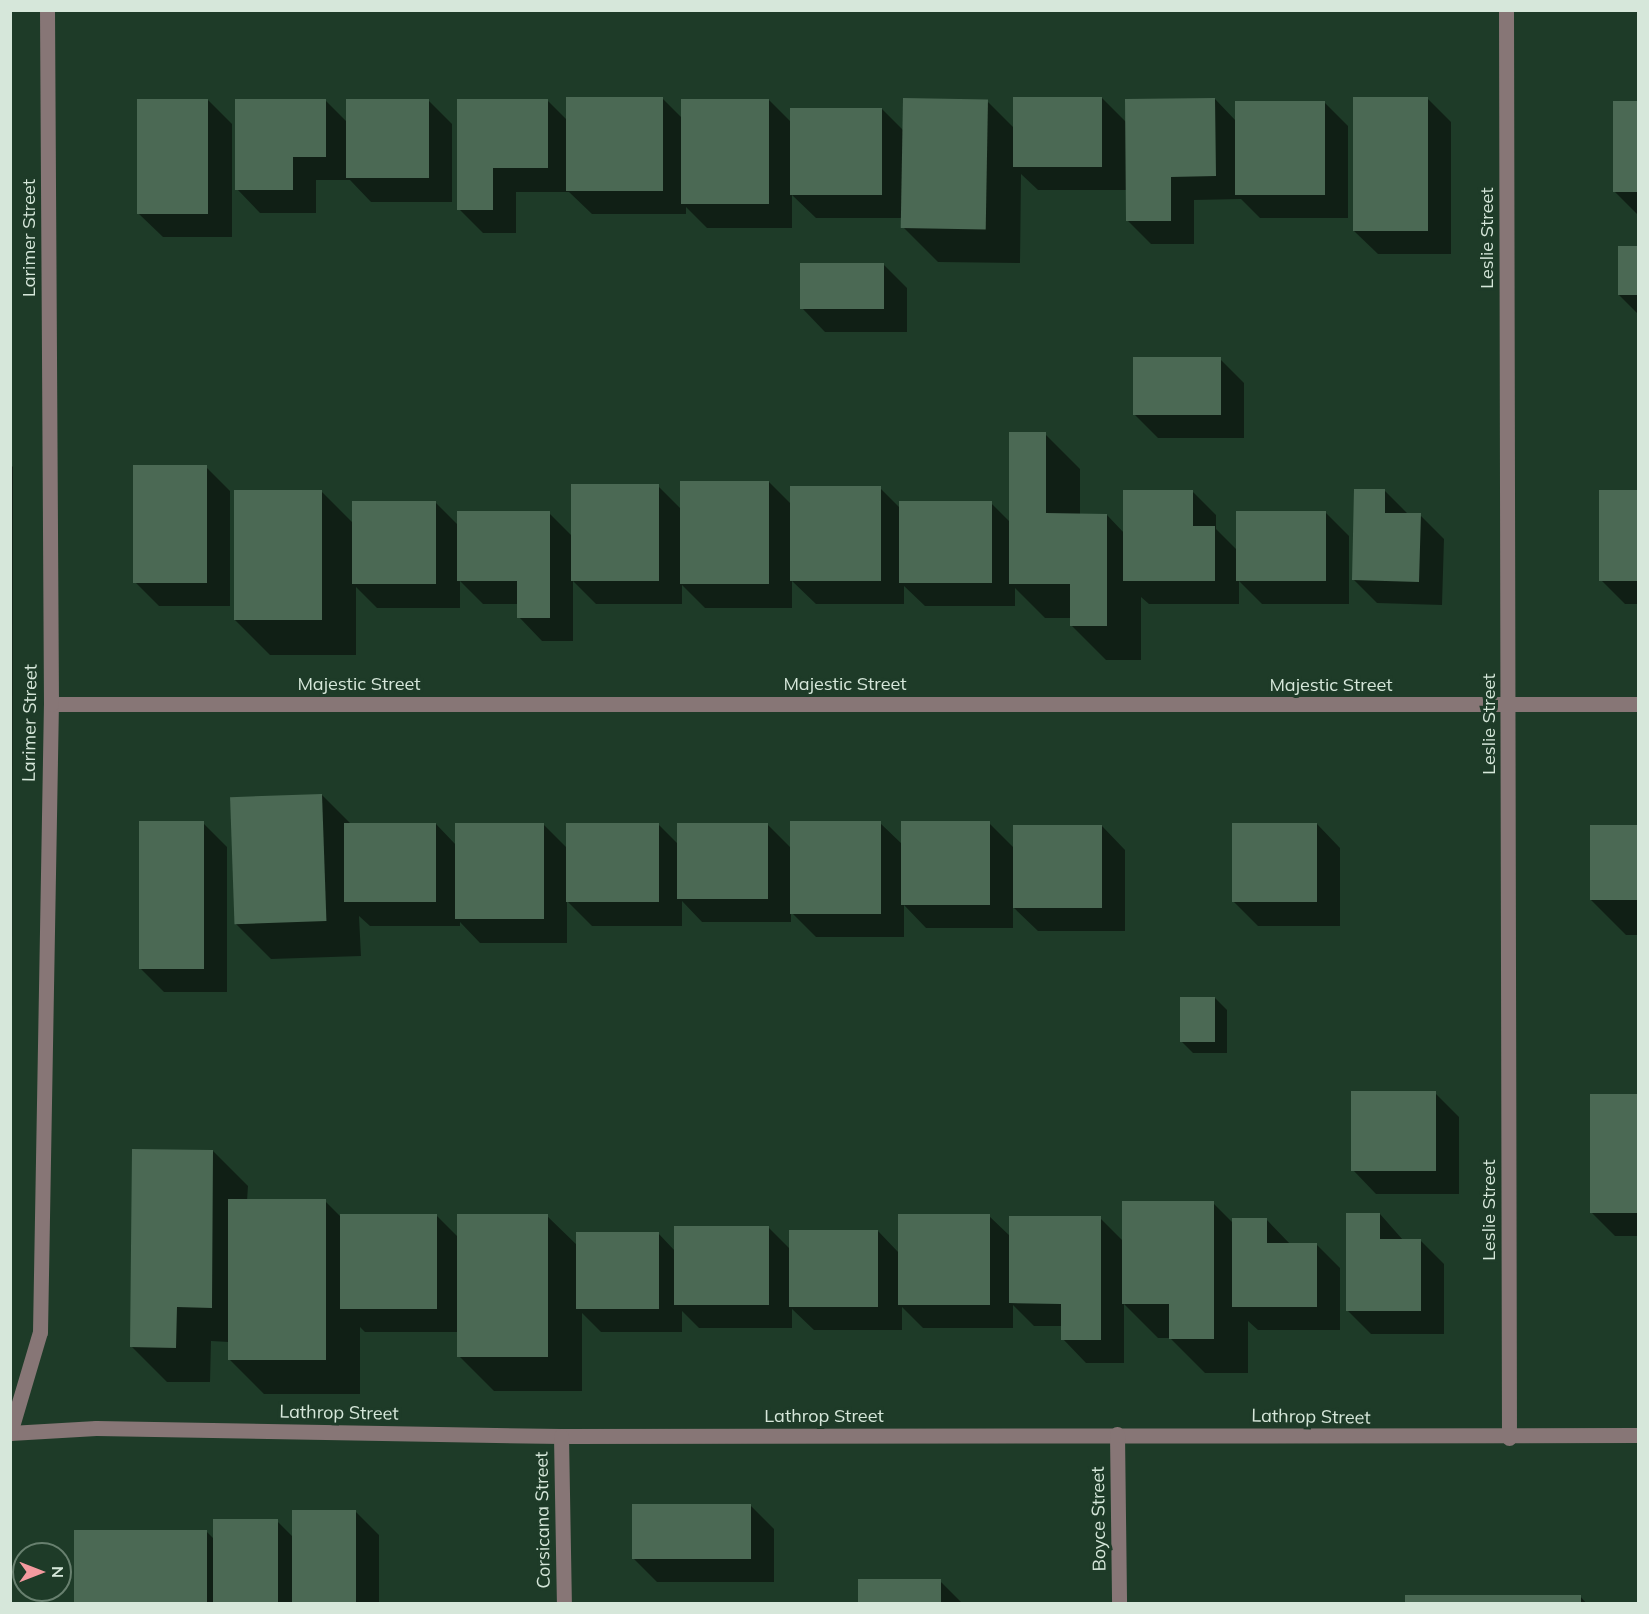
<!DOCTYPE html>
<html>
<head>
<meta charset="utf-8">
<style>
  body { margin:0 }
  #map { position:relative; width:1649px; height:1614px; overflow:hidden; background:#1e3b28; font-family:Mulish,sans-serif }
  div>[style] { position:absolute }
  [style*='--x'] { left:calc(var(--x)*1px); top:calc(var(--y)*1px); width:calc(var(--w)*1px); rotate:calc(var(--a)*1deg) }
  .shadow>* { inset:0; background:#0007 }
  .building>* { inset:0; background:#4b6954; transform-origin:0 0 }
  .minor>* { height:15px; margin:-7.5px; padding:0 7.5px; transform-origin:7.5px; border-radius:7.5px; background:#877676 }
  span { translate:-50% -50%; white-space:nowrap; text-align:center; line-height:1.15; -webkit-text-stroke:6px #1e3b28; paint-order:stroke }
  .street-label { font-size:18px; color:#d6e7da }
  .frame { position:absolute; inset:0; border:12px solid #d6e7da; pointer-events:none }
  .north { position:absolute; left:12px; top:1542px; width:60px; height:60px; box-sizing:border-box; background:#1e3b28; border:2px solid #68806f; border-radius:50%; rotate:90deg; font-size:16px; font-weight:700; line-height:24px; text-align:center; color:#d6e7da }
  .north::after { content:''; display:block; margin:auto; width:21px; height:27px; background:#f49a9f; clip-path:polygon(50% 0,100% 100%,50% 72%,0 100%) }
</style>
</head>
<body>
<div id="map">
  <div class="shadow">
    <i style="clip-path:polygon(662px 98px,683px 119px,769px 100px,792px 123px,882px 109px,904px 131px,987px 101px,1014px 128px,1102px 98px,1127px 123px,1215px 99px,1236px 121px,1324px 102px,1348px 126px,1348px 218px,1260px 218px,1241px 199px,1194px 200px,1194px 244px,1151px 244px,1127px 220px,1127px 190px,1038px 190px,1021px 174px,1020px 263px,938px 262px,903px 227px,903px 218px,816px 218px,792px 195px,792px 228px,707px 228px,686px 207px,686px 214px,592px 214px,569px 192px,516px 192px,516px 233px,483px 233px,459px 209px,547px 100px,568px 121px)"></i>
    <i style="clip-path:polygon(1427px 98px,1451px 122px,1451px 254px,1378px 254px,1354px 231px)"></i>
    <i style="clip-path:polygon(208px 100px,232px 124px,232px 237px,163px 237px,139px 214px)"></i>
    <i style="clip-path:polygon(325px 100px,347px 122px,428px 100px,452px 124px,452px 202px,371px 202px,350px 180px,316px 180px,316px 213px,260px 213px,237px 189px)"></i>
    <i style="clip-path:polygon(1615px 102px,1638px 103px,1638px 215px,1614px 191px)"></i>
    <i style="clip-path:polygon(1619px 248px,1638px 248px,1638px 314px,1619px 295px)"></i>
    <i style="clip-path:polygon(883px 264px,907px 288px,907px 332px,825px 332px,802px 308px)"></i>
    <i style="clip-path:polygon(1220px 359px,1244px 383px,1244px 438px,1158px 438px,1134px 414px)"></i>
    <i style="clip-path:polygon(1045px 434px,1080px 469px,1080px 515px,1107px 515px,1125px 534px,1192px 491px,1216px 515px,1216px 529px,1238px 551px,1326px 513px,1349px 536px,1349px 604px,1262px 604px,1239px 581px,1239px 604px,1149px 604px,1141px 597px,1141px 660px,1106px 660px,1071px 625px,1071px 618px,1045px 618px,1015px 588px,1015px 606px,925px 606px,904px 586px,904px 604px,816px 604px,792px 581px,792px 608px,705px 608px,682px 585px,682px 604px,596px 604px,573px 581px,573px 641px,542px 641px,519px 617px,519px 604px,483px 604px,460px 581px,460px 608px,377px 608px,356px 587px,356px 655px,270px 655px,235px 620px,321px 491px,353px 523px,436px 503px,459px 526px,549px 513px,572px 536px,658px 486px,681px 509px,769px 482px,792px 505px,880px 488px,901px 509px,991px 503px,1010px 522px)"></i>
    <i style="clip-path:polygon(10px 464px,13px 467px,12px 1031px,10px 1031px)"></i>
    <i style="clip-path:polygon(206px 467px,230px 491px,230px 606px,159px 606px,135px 582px)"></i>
    <i style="clip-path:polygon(1385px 491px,1408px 514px,1420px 515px,1444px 539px,1442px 605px,1377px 603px,1354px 580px)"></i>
    <i style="clip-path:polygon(1601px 491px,1638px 491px,1638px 604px,1625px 604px,1601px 580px)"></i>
    <i style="clip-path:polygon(322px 795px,351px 824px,436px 824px,456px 845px,543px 824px,568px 849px,658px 824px,679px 845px,767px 824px,792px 849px,880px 823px,903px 845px,989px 823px,1014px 848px,1102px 826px,1125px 850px,1125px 931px,1038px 931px,1013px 907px,1013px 928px,926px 928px,904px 905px,904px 937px,816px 937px,791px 912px,791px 922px,702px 922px,682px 901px,682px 926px,592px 926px,567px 901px,567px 943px,480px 943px,460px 922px,460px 926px,370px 926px,359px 916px,361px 956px,271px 959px,236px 924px)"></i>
    <i style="clip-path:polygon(203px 823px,227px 847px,227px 992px,164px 992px,140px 968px)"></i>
    <i style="clip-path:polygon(1317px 824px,1340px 848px,1340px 926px,1258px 926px,1234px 902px)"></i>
    <i style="clip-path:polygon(1591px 826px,1638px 826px,1638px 935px,1626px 935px,1591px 900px)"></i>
    <i style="clip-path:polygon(1215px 998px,1227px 1010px,1227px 1053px,1193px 1053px,1181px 1041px)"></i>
    <i style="clip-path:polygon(1435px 1093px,1459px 1117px,1459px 1194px,1376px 1194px,1353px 1170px)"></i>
    <i style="clip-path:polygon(1591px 1095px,1638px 1095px,1638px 1236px,1615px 1236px,1591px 1212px)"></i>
    <i style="clip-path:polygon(213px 1151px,248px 1186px,247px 1201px,325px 1201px,340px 1216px,437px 1216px,459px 1238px,547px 1216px,578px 1246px,658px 1233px,675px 1251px,769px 1228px,790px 1249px,878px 1231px,899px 1253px,989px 1216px,1010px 1236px,1100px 1218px,1123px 1241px,1213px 1203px,1234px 1224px,1267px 1220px,1291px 1245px,1317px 1245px,1340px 1268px,1340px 1330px,1258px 1330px,1248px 1321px,1248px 1373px,1205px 1373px,1170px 1338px,1158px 1338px,1124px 1304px,1124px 1363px,1086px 1363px,1063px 1339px,1063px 1326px,1034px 1326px,1013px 1305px,1013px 1328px,923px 1328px,902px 1307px,902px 1330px,814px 1330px,792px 1309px,792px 1328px,699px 1328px,682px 1311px,682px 1332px,601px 1332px,582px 1313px,582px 1391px,494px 1391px,459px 1356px,459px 1332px,365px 1332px,360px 1327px,360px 1394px,264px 1394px,229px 1359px,229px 1342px,211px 1341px,210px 1382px,167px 1382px,132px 1347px)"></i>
    <i style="clip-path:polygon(1380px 1214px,1403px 1240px,1420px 1240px,1444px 1264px,1444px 1334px,1371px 1334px,1347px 1310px)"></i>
    <i style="clip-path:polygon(750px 1505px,774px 1529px,774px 1582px,657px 1582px,633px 1558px)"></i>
    <i style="clip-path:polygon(355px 1511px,379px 1535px,379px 1604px,75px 1604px,206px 1531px,215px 1540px,277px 1521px,293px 1537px)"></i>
    <i style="clip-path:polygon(940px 1581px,963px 1604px,860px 1604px)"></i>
    <i style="clip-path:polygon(1580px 1596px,1587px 1604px,1407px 1604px)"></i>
  </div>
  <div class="building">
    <i style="left:566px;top:97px;width:97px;height:94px"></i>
    <i style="left:1013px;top:97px;width:89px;height:70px"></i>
    <i style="left:1353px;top:97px;width:75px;height:134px"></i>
    <i style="left:903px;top:98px;width:85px;height:130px;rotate:1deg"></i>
    <i style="clip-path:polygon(1215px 98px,1216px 176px,1171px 177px,1171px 221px,1126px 221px,1125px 99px)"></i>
    <i style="left:137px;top:99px;width:71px;height:115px"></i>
    <i style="clip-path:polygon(235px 99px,326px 99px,326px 157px,293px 157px,293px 190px,235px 190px)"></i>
    <i style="left:346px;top:99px;width:83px;height:79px"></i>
    <i style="clip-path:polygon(457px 99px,548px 99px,548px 168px,493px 168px,493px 210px,457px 210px)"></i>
    <i style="left:681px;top:99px;width:88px;height:105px"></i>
    <i style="left:1235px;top:101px;width:90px;height:94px"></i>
    <i style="left:1613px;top:101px;width:25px;height:91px"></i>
    <i style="left:790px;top:108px;width:92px;height:87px"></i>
    <i style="left:1618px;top:246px;width:20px;height:49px"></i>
    <i style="left:800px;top:263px;width:84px;height:46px"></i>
    <i style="left:1133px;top:357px;width:88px;height:58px"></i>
    <i style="clip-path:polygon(1009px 432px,1046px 432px,1046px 513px,1107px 514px,1107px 626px,1070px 626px,1070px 584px,1009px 584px)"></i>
    <i style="left:133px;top:465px;width:74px;height:118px"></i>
    <i style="left:680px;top:481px;width:89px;height:103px"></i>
    <i style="left:571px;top:484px;width:88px;height:97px"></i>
    <i style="left:790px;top:486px;width:91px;height:95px"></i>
    <i style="clip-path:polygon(1354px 489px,1385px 489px,1385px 513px,1421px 513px,1419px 582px,1352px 580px)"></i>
    <i style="left:234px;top:490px;width:88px;height:130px"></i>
    <i style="clip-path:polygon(1123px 490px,1193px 490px,1193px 526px,1215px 526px,1215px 581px,1123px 581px)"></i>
    <i style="left:1599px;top:490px;width:39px;height:91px"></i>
    <i style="left:352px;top:501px;width:84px;height:83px"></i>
    <i style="left:899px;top:501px;width:93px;height:82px"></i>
    <i style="clip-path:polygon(457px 511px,550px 511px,550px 618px,517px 618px,517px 581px,457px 581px)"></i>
    <i style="left:1236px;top:511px;width:90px;height:70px"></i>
    <i style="left:322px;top:794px;width:127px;height:92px;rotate:88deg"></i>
    <i style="left:139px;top:821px;width:65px;height:148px"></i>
    <i style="left:790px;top:821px;width:91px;height:93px"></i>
    <i style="left:901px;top:821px;width:89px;height:84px"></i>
    <i style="left:344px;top:823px;width:92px;height:79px"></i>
    <i style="left:455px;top:823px;width:89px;height:96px"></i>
    <i style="left:566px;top:823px;width:93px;height:79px"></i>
    <i style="left:677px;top:823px;width:91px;height:76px"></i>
    <i style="left:1232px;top:823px;width:85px;height:79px"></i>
    <i style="left:1013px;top:825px;width:89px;height:83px"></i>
    <i style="left:1590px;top:825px;width:48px;height:75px"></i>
    <i style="left:1180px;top:997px;width:35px;height:45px"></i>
    <i style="left:1351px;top:1091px;width:85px;height:80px"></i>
    <i style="left:1590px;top:1094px;width:48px;height:119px"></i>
    <i style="clip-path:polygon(132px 1149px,213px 1150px,212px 1308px,177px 1307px,176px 1348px,130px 1347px)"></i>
    <i style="left:228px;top:1199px;width:98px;height:161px"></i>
    <i style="clip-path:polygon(1122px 1201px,1214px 1201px,1214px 1339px,1169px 1339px,1169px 1304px,1122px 1304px)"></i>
    <i style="clip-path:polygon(1346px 1213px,1380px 1213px,1380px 1239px,1421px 1239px,1421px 1311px,1346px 1311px)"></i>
    <i style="left:340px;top:1214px;width:97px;height:95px"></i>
    <i style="left:457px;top:1214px;width:91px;height:143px"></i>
    <i style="left:898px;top:1214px;width:92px;height:91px"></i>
    <i style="clip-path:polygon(1009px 1216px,1101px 1216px,1101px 1340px,1061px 1340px,1061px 1304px,1009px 1303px)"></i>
    <i style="clip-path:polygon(1232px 1218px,1267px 1218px,1267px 1243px,1317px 1243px,1317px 1307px,1232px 1307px)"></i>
    <i style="left:674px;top:1226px;width:95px;height:79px"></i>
    <i style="left:789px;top:1230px;width:89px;height:77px"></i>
    <i style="left:576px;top:1232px;width:83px;height:77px"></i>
    <i style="left:632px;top:1504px;width:119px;height:55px"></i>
    <i style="left:292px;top:1510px;width:64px;height:94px"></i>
    <i style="left:278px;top:1519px;width:85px;height:65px;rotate:90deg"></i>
    <i style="left:74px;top:1530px;width:133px;height:74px"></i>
    <i style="left:858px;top:1579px;width:83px;height:25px"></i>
    <i style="left:1405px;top:1595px;width:176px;height:9px"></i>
  </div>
  <div class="minor">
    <i style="--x:1506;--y:10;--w:1428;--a:89.88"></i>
    <i style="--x:51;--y:704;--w:1587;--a:0"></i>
    <i style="--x:10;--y:1433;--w:86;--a:-3.3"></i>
    <i style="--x:96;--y:1428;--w:465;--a:1"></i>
    <i style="--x:561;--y:1436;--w:1077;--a:-0.05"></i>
    <i style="--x:10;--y:1433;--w:105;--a:-73.5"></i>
    <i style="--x:40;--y:1332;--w:628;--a:-89"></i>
    <i style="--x:51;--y:704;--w:694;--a:-90.33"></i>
    <i style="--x:1117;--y:1434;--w:170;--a:89.3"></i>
    <i style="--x:561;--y:1436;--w:168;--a:89"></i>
  </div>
  <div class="street-label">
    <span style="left:29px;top:238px;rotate:-90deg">Larimer Street</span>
    <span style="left:1487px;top:238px;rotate:-90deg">Leslie Street</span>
    <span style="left:359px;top:684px">Majestic Street</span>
    <span style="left:845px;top:684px">Majestic Street</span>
    <span style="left:1331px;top:685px">Majestic Street</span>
    <span style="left:30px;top:723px;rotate:-89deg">Larimer Street</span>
    <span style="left:1489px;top:724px;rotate:-90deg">Leslie Street</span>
    <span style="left:1489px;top:1210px;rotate:-90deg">Leslie Street</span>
    <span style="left:339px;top:1413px;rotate:1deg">Lathrop Street</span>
    <span style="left:824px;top:1416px">Lathrop Street</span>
    <span style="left:1311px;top:1417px;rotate:1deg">Lathrop Street</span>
    <span style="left:1099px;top:1519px;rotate:-91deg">Boyce Street</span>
    <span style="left:543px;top:1520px;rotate:-91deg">Corsicana Street</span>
  </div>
  <div class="frame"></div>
  <div class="north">N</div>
</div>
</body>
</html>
